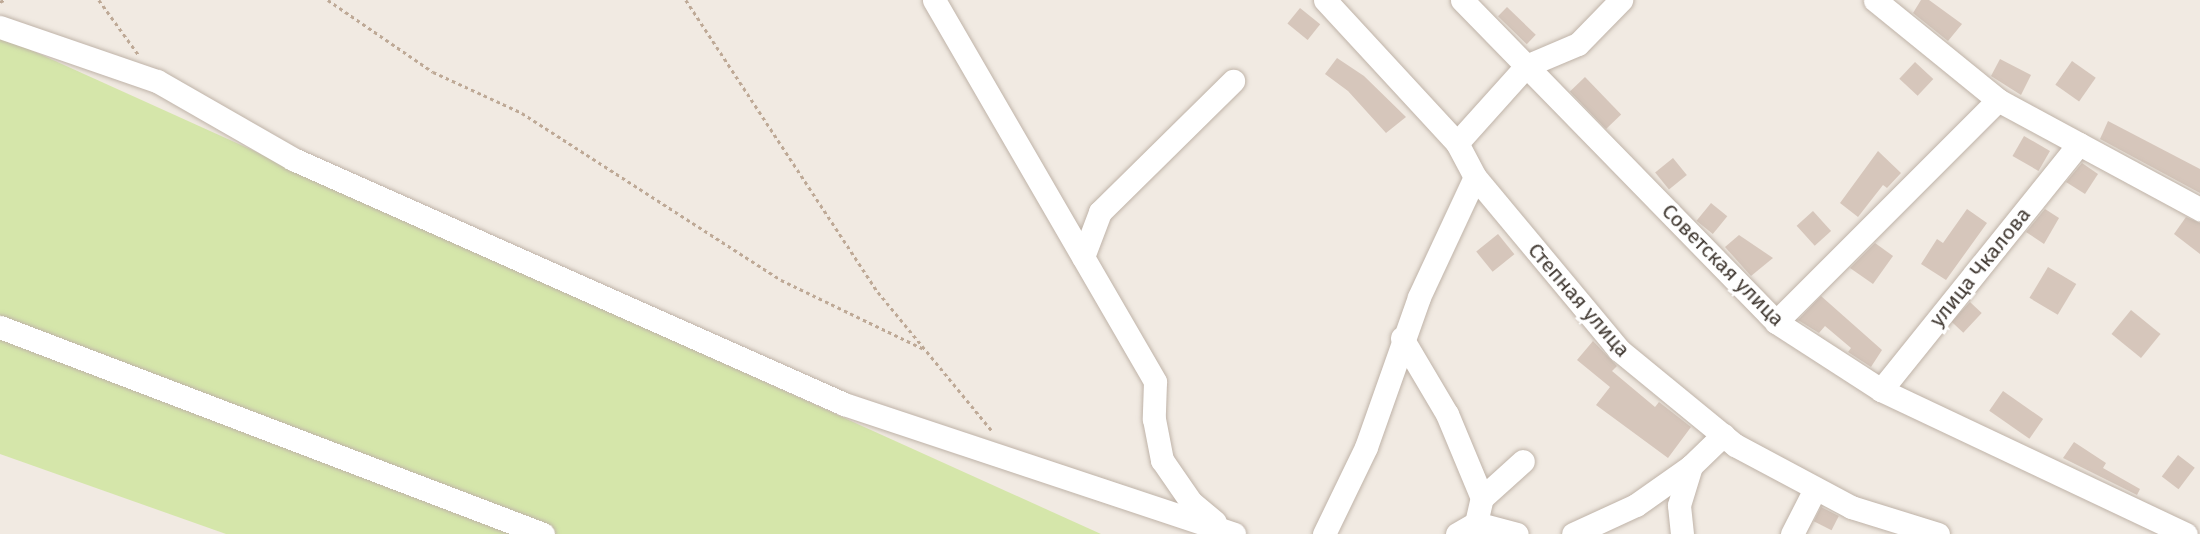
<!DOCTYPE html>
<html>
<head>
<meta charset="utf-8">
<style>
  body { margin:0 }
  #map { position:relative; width:2200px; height:534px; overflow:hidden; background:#f1eae2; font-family:"Fira Sans",sans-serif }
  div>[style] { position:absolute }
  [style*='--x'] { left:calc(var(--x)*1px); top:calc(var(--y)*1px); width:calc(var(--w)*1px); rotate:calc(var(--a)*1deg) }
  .green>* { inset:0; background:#d5e6aa }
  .building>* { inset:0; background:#d6c6bb; transform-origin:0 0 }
  .path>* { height:2.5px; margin-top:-1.25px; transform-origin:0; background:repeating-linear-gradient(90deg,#bea996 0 3.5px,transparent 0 7px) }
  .roads { filter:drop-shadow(0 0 2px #bfb3a8) drop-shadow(0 0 2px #bfb3a8) }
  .minor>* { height:23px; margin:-11.5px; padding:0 11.5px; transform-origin:11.5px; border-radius:11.5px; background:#fff }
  span { translate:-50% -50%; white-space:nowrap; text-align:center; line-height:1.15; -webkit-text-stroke:7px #fff; paint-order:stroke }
  .street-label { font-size:21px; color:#423a33 }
</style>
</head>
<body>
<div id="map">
  <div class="green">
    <i style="clip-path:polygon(0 36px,1101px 534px,226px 534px,0 454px)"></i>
  </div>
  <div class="building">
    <i style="clip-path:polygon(1921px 0,1929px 0,1962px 24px,1948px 41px,1913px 13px)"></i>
    <i style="left:1507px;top:7px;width:40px;height:13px;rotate:44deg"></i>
    <i style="left:1300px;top:8px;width:26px;height:20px;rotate:39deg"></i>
    <i style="clip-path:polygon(1337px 58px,1364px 76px,1406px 117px,1386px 133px,1348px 91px,1325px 74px)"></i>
    <i style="clip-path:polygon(2000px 59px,2031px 75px,2021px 95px,1991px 76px)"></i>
    <i style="left:2072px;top:61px;width:29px;height:29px;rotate:35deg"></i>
    <i style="left:1915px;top:62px;width:25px;height:23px;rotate:43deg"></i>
    <i style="left:1585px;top:77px;width:52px;height:21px;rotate:46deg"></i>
    <i style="clip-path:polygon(2108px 121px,2200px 169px,2200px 193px,2100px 139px)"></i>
    <i style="left:2024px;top:136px;width:30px;height:23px;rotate:30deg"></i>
    <i style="clip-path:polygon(1878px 151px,1901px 173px,1887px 188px,1883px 185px,1858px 217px,1840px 203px)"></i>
    <i style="left:1673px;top:158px;width:22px;height:23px;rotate:51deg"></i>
    <i style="clip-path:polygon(2082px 163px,2098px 174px,2085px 194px,2066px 182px)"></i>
    <i style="left:1711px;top:203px;width:21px;height:23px;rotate:39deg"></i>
    <i style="clip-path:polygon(1967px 209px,1987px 223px,1946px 280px,1921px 264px,1937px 239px,1943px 243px)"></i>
    <i style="clip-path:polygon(2045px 209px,2059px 218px,2044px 244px,2026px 232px)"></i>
    <i style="left:1813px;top:211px;width:27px;height:22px;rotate:48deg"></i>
    <i style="clip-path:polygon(2186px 217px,2200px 223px,2200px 254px,2174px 234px)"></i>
    <i style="left:1498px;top:234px;width:26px;height:28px;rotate:51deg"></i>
    <i style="clip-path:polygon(1739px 235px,1773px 258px,1751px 276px,1725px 247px)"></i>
    <i style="clip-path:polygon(1875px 243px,1893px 256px,1873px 284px,1850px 268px)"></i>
    <i style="left:2048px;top:267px;width:33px;height:36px;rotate:31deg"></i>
    <i style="clip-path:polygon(1821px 296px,1882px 350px,1871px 367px,1848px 352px,1851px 348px,1825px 326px,1819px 333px,1798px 320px)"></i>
    <i style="left:1970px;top:302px;width:16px;height:27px;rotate:43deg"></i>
    <i style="left:2131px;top:310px;width:38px;height:31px;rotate:39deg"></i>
    <i style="clip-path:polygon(1593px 341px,1617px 366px,1612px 371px,1655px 407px,1659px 402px,1691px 427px,1668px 458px,1596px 405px,1610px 387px,1577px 360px)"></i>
    <i style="left:2003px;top:391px;width:49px;height:24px;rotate:35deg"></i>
    <i style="clip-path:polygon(2074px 442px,2106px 463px,2103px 468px,2140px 489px,2137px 495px,2063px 458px)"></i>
    <i style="left:2178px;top:455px;width:21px;height:27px;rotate:37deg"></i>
    <i style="left:1821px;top:507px;width:20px;height:16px;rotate:27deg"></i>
  </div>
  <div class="path">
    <i style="--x:99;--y:0;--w:67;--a:54.2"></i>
    <i style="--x:328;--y:0;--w:127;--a:34.4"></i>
    <i style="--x:433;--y:72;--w:98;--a:24.7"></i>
    <i style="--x:522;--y:113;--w:308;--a:32.8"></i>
    <i style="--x:781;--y:280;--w:159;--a:25.8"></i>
    <i style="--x:686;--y:0;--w:349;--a:56.7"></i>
    <i style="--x:878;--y:292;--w:181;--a:50.6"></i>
    <i style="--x:0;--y:2;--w:4;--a:-27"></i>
  </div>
  <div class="roads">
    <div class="minor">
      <i style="--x:934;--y:0;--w:441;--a:59.9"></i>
      <i style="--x:1155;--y:382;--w:37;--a:92"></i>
      <i style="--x:1154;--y:419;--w:42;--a:79"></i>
      <i style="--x:1162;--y:460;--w:51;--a:55.4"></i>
      <i style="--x:1191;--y:502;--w:31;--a:40"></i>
      <i style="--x:1325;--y:0;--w:195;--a:47.3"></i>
      <i style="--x:1457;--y:143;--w:38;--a:62"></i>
      <i style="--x:1475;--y:177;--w:225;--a:50.2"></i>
      <i style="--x:1619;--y:350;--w:150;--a:39.3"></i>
      <i style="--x:1735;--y:445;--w:132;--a:28.1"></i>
      <i style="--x:1851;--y:507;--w:91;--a:17.2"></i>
      <i style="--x:1462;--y:0;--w:450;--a:45.7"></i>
      <i style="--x:1776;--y:322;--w:125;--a:32.9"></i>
      <i style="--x:1881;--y:390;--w:337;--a:25.3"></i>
      <i style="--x:1875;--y:0;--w:159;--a:39.1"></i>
      <i style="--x:1998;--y:100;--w:230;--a:28.4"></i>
      <i style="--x:0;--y:27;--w:166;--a:19"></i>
      <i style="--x:157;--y:81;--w:157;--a:29.8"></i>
      <i style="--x:293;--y:159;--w:603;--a:23.97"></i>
      <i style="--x:844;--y:404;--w:411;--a:18.4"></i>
      <i style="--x:1457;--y:143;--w:103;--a:-48.1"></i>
      <i style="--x:1526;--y:66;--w:56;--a:-22.9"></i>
      <i style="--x:1578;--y:44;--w:62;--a:-45.7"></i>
      <i style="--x:1083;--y:257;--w:48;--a:-69.3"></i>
      <i style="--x:1100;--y:212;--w:187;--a:-44.6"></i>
      <i style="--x:1776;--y:322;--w:314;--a:-45"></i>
      <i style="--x:0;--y:327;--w:581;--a:20.87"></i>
      <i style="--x:1402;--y:338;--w:88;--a:59.4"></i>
      <i style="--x:1447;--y:414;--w:91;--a:67.4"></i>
      <i style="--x:1881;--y:390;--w:316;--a:-51.2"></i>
      <i style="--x:1476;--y:523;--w:42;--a:15"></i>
      <i style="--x:1324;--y:534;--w:97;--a:-64.2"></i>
      <i style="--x:1366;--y:447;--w:159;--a:-70.5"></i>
      <i style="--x:1419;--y:297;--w:132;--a:-65"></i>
      <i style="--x:1457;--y:534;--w:22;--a:-30"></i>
      <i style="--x:1476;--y:523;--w:26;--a:-77"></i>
      <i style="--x:1482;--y:498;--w:55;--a:-42.1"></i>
      <i style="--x:1573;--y:534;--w:69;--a:-24.7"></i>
      <i style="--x:1636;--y:505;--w:67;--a:-35.3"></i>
      <i style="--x:1691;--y:466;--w:45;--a:-44.1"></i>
      <i style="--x:1682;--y:534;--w:29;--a:-96"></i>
      <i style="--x:1679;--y:505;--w:41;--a:-72.9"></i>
      <i style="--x:1792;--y:534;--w:51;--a:-62.9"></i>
    </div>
  </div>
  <div class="street-label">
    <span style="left:1723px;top:265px;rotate:45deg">Советская улица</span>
    <span style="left:1980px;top:267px;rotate:-51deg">улица Чкалова</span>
    <span style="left:1579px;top:300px;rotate:49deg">Степная улица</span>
  </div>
</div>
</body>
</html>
